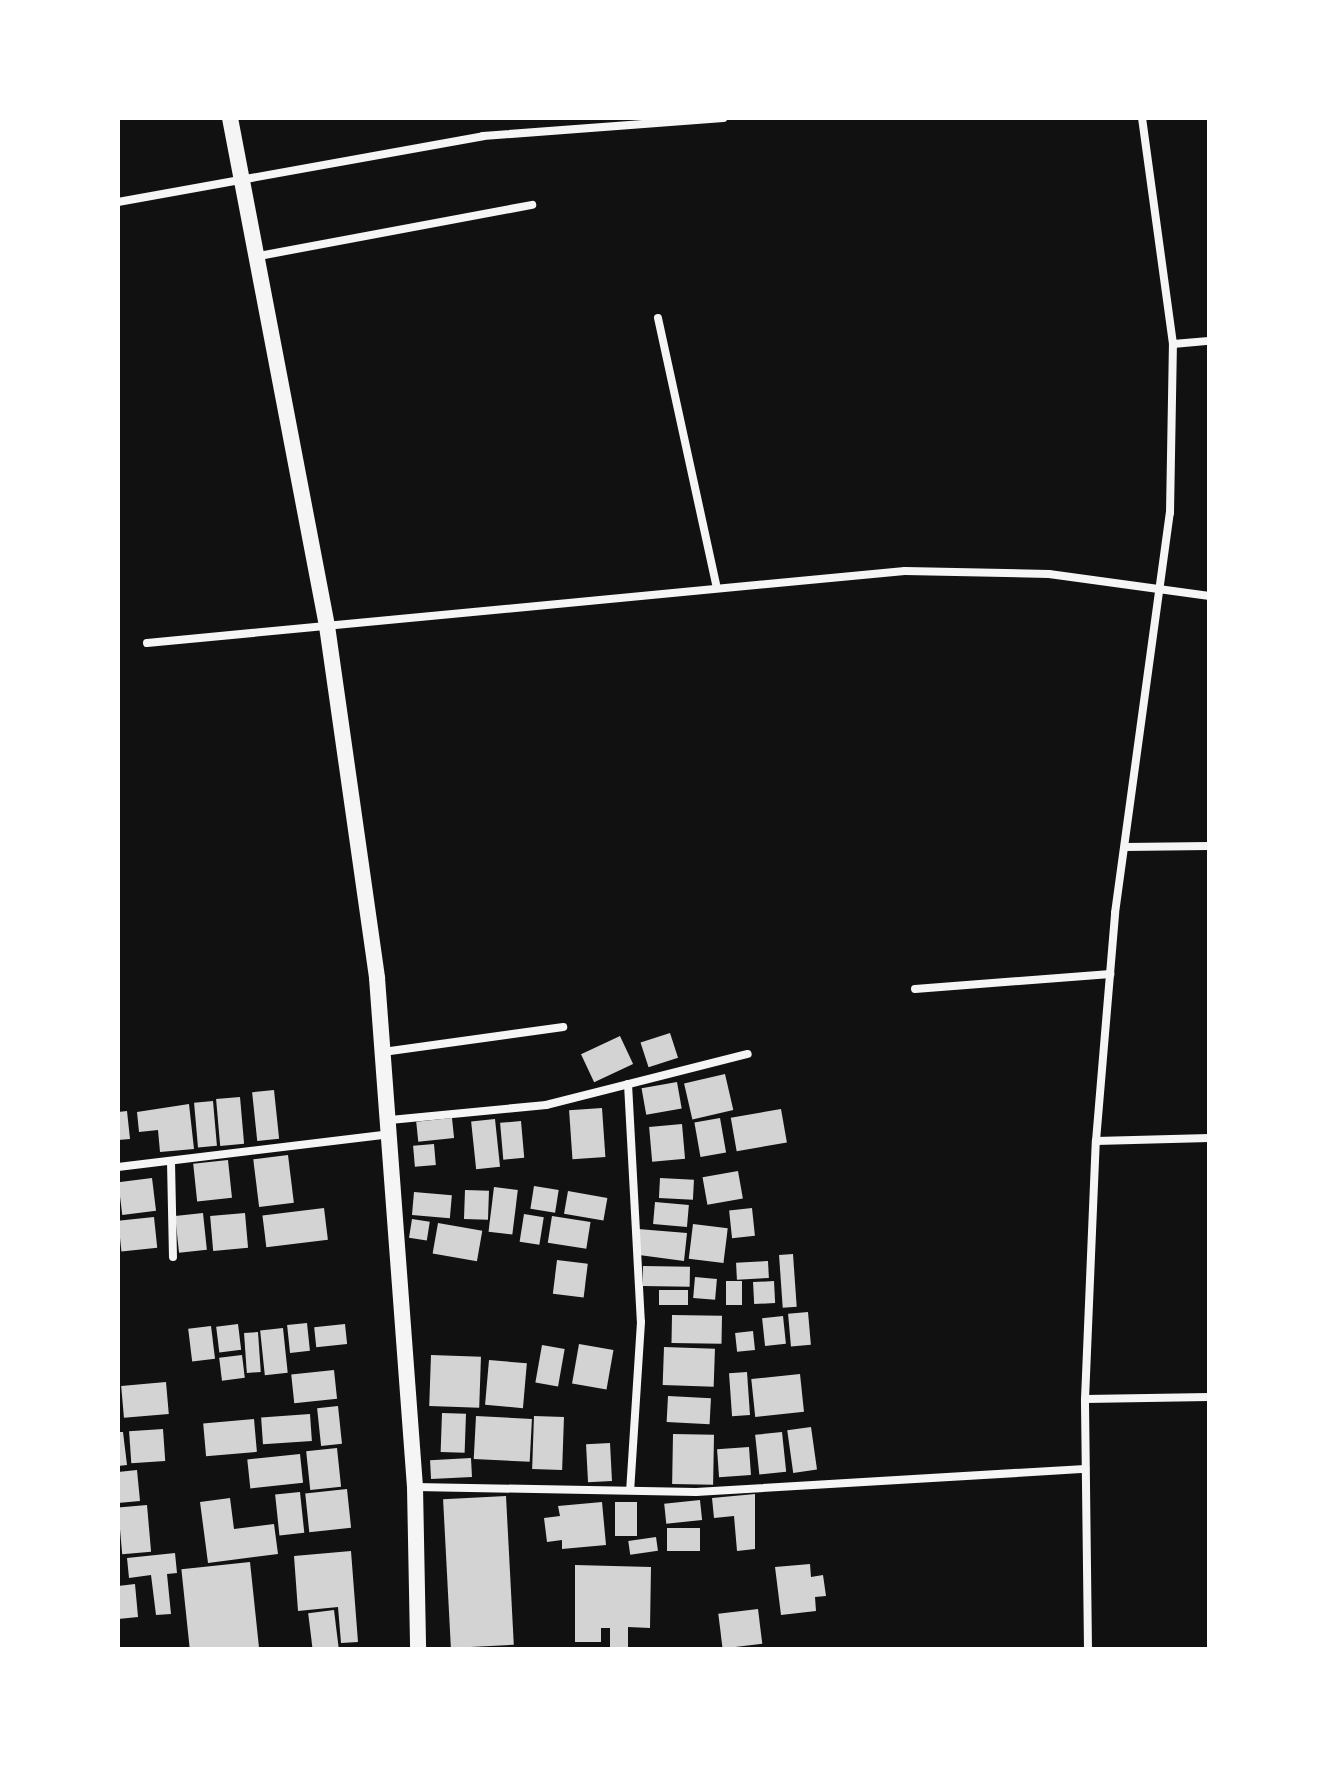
<!DOCTYPE html>
<html>
<head>
<meta charset="utf-8">
<style>
  body { margin:0 }
  #map { position:relative; width:1327px; height:1767px; overflow:hidden; background:#111; font-family:"PT Sans Narrow",sans-serif }
  div>[style] { position:absolute }
  [style*='--x'] { left:calc(var(--x)*1px); top:calc(var(--y)*1px); width:calc(var(--w)*1px); rotate:calc(var(--a)*1deg) }
  .building>* { inset:0; background:#d3d3d3; transform-origin:0 0 }
  .minor>* { height:8px; margin:-4px; padding:0 4px; transform-origin:4px; border-radius:4px; background:#f5f5f5 }
  .secondary>* { height:16px; margin:-8px; padding:0 8px; transform-origin:8px; border-radius:8px; background:#f5f5f5 }
  span { translate:-50% -50%; white-space:nowrap; text-align:center; line-height:1.15; -webkit-text-stroke:8px #fff; paint-order:stroke }
  .frame { position:absolute; inset:0; border:120px solid #fff; pointer-events:none }
</style>
</head>
<body>
<div id="map">
  <div class="building">
    <i style="left:670px;top:1033px;width:26px;height:31px;rotate:72deg"></i>
    <i style="left:620px;top:1036px;width:31px;height:43px;rotate:65deg"></i>
    <i style="left:725px;top:1074px;width:37px;height:42px;rotate:77deg"></i>
    <i style="left:677px;top:1082px;width:27px;height:36px;rotate:80deg"></i>
    <i style="left:274px;top:1090px;width:49px;height:22px;rotate:84deg"></i>
    <i style="left:240px;top:1097px;width:47px;height:24px;rotate:85deg"></i>
    <i style="left:213px;top:1101px;width:45px;height:19px;rotate:85deg"></i>
    <i style="clip-path:polygon(189px 1104px,194px 1149px,160px 1152px,158px 1130px,139px 1132px,137px 1112px)"></i>
    <i style="left:602px;top:1108px;width:49px;height:33px;rotate:86deg"></i>
    <i style="left:781px;top:1109px;width:34px;height:51px;rotate:80deg"></i>
    <i style="clip-path:polygon(127px 1111px,130px 1139px,118px 1140px,118px 1112px)"></i>
    <i style="left:452px;top:1118px;width:20px;height:36px;rotate:84deg"></i>
    <i style="left:720px;top:1118px;width:35px;height:26px;rotate:80deg"></i>
    <i style="left:495px;top:1119px;width:48px;height:24px;rotate:84deg"></i>
    <i style="left:521px;top:1121px;width:37px;height:21px;rotate:85deg"></i>
    <i style="left:682px;top:1124px;width:35px;height:33px;rotate:85deg"></i>
    <i style="left:434px;top:1144px;width:21px;height:21px;rotate:85deg"></i>
    <i style="left:288px;top:1155px;width:48px;height:35px;rotate:83deg"></i>
    <i style="left:228px;top:1160px;width:38px;height:35px;rotate:84deg"></i>
    <i style="left:738px;top:1171px;width:28px;height:36px;rotate:80deg"></i>
    <i style="left:152px;top:1178px;width:33px;height:34px;rotate:83deg"></i>
    <i style="left:660px;top:1178px;width:34px;height:20px;rotate:3deg"></i>
    <i style="left:534px;top:1186px;width:25px;height:23px;rotate:9deg"></i>
    <i style="left:494px;top:1187px;width:24px;height:45px;rotate:7deg"></i>
    <i style="left:465px;top:1190px;width:24px;height:29px;rotate:2deg"></i>
    <i style="left:568px;top:1191px;width:40px;height:23px;rotate:10deg"></i>
    <i style="left:414px;top:1192px;width:38px;height:23px;rotate:5deg"></i>
    <i style="left:655px;top:1202px;width:34px;height:22px;rotate:5deg"></i>
    <i style="left:324px;top:1208px;width:32px;height:62px;rotate:83deg"></i>
    <i style="left:752px;top:1208px;width:28px;height:23px;rotate:84deg"></i>
    <i style="left:203px;top:1213px;width:37px;height:28px;rotate:84deg"></i>
    <i style="left:245px;top:1213px;width:35px;height:35px;rotate:85deg"></i>
    <i style="left:524px;top:1214px;width:20px;height:28px;rotate:9deg"></i>
    <i style="left:552px;top:1216px;width:39px;height:27px;rotate:9deg"></i>
    <i style="left:154px;top:1217px;width:31px;height:36px;rotate:84deg"></i>
    <i style="left:412px;top:1219px;width:18px;height:19px;rotate:9deg"></i>
    <i style="left:438px;top:1223px;width:45px;height:31px;rotate:10deg"></i>
    <i style="left:693px;top:1224px;width:35px;height:35px;rotate:7deg"></i>
    <i style="clip-path:polygon(638px 1229px,687px 1233px,684px 1261px,639px 1255px)"></i>
    <i style="left:793px;top:1254px;width:53px;height:14px;rotate:86deg"></i>
    <i style="left:557px;top:1260px;width:31px;height:34px;rotate:7deg"></i>
    <i style="left:768px;top:1261px;width:17px;height:32px;rotate:87deg"></i>
    <i style="left:643px;top:1266px;width:47px;height:20px;rotate:1deg"></i>
    <i style="left:695px;top:1277px;width:22px;height:21px;rotate:5deg"></i>
    <i style="left:742px;top:1281px;width:24px;height:16px;rotate:90deg"></i>
    <i style="left:774px;top:1281px;width:22px;height:21px;rotate:87deg"></i>
    <i style="left:659px;top:1290px;width:29px;height:15px"></i>
    <i style="left:808px;top:1312px;width:33px;height:20px;rotate:85deg"></i>
    <i style="left:672px;top:1315px;width:50px;height:28px;rotate:1deg"></i>
    <i style="left:783px;top:1316px;width:28px;height:21px;rotate:84deg"></i>
    <i style="left:307px;top:1323px;width:28px;height:20px;rotate:84deg"></i>
    <i style="left:238px;top:1324px;width:26px;height:22px;rotate:83deg"></i>
    <i style="left:345px;top:1324px;width:20px;height:31px;rotate:84deg"></i>
    <i style="left:211px;top:1326px;width:33px;height:23px;rotate:83deg"></i>
    <i style="left:283px;top:1328px;width:45px;height:23px;rotate:84deg"></i>
    <i style="left:753px;top:1331px;width:19px;height:18px;rotate:84deg"></i>
    <i style="left:258px;top:1332px;width:40px;height:14px;rotate:86deg"></i>
    <i style="left:579px;top:1344px;width:35px;height:40px;rotate:10deg"></i>
    <i style="left:542px;top:1345px;width:23px;height:38px;rotate:10deg"></i>
    <i style="left:664px;top:1347px;width:51px;height:38px;rotate:2deg"></i>
    <i style="left:242px;top:1355px;width:23px;height:23px;rotate:83deg"></i>
    <i style="left:431px;top:1355px;width:50px;height:51px;rotate:2deg"></i>
    <i style="left:489px;top:1360px;width:38px;height:45px;rotate:5deg"></i>
    <i style="left:334px;top:1370px;width:29px;height:43px;rotate:84deg"></i>
    <i style="left:747px;top:1372px;width:43px;height:18px;rotate:86deg"></i>
    <i style="left:800px;top:1374px;width:38px;height:49px;rotate:84deg"></i>
    <i style="left:166px;top:1382px;width:32px;height:45px;rotate:85deg"></i>
    <i style="left:668px;top:1396px;width:43px;height:26px;rotate:3deg"></i>
    <i style="left:338px;top:1406px;width:38px;height:21px;rotate:84deg"></i>
    <i style="left:442px;top:1413px;width:24px;height:39px;rotate:2deg"></i>
    <i style="left:310px;top:1414px;width:27px;height:49px;rotate:86deg"></i>
    <i style="left:476px;top:1416px;width:56px;height:43px;rotate:3deg"></i>
    <i style="left:534px;top:1416px;width:30px;height:53px;rotate:2deg"></i>
    <i style="left:254px;top:1419px;width:33px;height:51px;rotate:85deg"></i>
    <i style="left:811px;top:1427px;width:43px;height:24px;rotate:82deg"></i>
    <i style="left:163px;top:1429px;width:32px;height:34px;rotate:86deg"></i>
    <i style="clip-path:polygon(118px 1432px,123px 1432px,127px 1465px,118px 1466px)"></i>
    <i style="left:782px;top:1432px;width:40px;height:27px;rotate:84deg"></i>
    <i style="left:673px;top:1434px;width:41px;height:50px;rotate:1deg"></i>
    <i style="left:610px;top:1443px;width:38px;height:24px;rotate:87deg"></i>
    <i style="left:749px;top:1447px;width:28px;height:32px;rotate:86deg"></i>
    <i style="left:337px;top:1448px;width:39px;height:31px;rotate:84deg"></i>
    <i style="left:300px;top:1454px;width:29px;height:53px;rotate:84deg"></i>
    <i style="left:471px;top:1458px;width:19px;height:41px;rotate:87deg"></i>
    <i style="clip-path:polygon(137px 1470px,140px 1501px,118px 1503px,118px 1472px)"></i>
    <i style="left:347px;top:1489px;width:39px;height:42px;rotate:84deg"></i>
    <i style="left:300px;top:1492px;width:41px;height:25px;rotate:84deg"></i>
    <i style="clip-path:polygon(755px 1494px,755px 1549px,737px 1551px,734px 1516px,714px 1518px,712px 1498px)"></i>
    <i style="left:506px;top:1496px;width:149px;height:63px;rotate:87deg"></i>
    <i style="clip-path:polygon(230px 1498px,234px 1529px,274px 1524px,278px 1554px,208px 1563px,200px 1502px)"></i>
    <i style="left:700px;top:1500px;width:20px;height:36px;rotate:84deg"></i>
    <i style="clip-path:polygon(602px 1502px,606px 1545px,562px 1549px,562px 1540px,547px 1542px,544px 1518px,560px 1516px,558px 1506px)"></i>
    <i style="left:615px;top:1502px;width:22px;height:34px"></i>
    <i style="left:147px;top:1505px;width:47px;height:29px;rotate:85deg"></i>
    <i style="left:667px;top:1528px;width:33px;height:23px"></i>
    <i style="left:656px;top:1537px;width:14px;height:28px;rotate:82deg"></i>
    <i style="clip-path:polygon(351px 1551px,358px 1642px,341px 1643px,338px 1607px,298px 1611px,294px 1556px)"></i>
    <i style="clip-path:polygon(175px 1553px,177px 1573px,167px 1574px,171px 1614px,156px 1615px,151px 1575px,129px 1578px,127px 1558px)"></i>
    <i style="left:250px;top:1562px;width:87px;height:69px;rotate:84deg"></i>
    <i style="clip-path:polygon(810px 1564px,811px 1577px,823px 1575px,826px 1596px,815px 1597px,816px 1611px,781px 1615px,775px 1567px)"></i>
    <i style="clip-path:polygon(575px 1565px,651px 1567px,650px 1628px,628px 1627px,628px 1649px,610px 1649px,610px 1628px,601px 1628px,601px 1642px,575px 1642px)"></i>
    <i style="clip-path:polygon(135px 1584px,138px 1617px,118px 1619px,118px 1586px)"></i>
    <i style="left:758px;top:1609px;width:35px;height:40px;rotate:83deg"></i>
    <i style="left:334px;top:1610px;width:39px;height:26px;rotate:83deg"></i>
  </div>
  <div class="minor">
    <i style="--x:118;--y:202;--w:371;--a:-10.2"></i>
    <i style="--x:483;--y:136;--w:241;--a:-4.3"></i>
    <i style="--x:259;--y:256;--w:278;--a:-10.6"></i>
    <i style="--x:658;--y:318;--w:272;--a:77.7"></i>
    <i style="--x:1173;--y:344;--w:36;--a:-5"></i>
    <i style="--x:147;--y:643;--w:761;--a:-5.43"></i>
    <i style="--x:905;--y:571;--w:144;--a:1.2"></i>
    <i style="--x:1049;--y:574;--w:162;--a:7.8"></i>
    <i style="--x:1125;--y:847;--w:84;--a:-0.7"></i>
    <i style="--x:915;--y:989;--w:196;--a:-4.4"></i>
    <i style="--x:383;--y:1052;--w:182;--a:-7.9"></i>
    <i style="--x:628;--y:1084;--w:238;--a:86.9"></i>
    <i style="--x:641;--y:1322;--w:168;--a:93.7"></i>
    <i style="--x:390;--y:1120;--w:157;--a:-5.5"></i>
    <i style="--x:546;--y:1105;--w:208;--a:-14.2"></i>
    <i style="--x:1096;--y:1141;--w:113;--a:-1.5"></i>
    <i style="--x:171;--y:1162;--w:95;--a:88.8"></i>
    <i style="--x:118;--y:1167;--w:275;--a:-6.9"></i>
    <i style="--x:1085;--y:1399;--w:124;--a:-0.9"></i>
    <i style="--x:415;--y:1487;--w:281;--a:1"></i>
    <i style="--x:696;--y:1492;--w:390;--a:-3.4"></i>
    <i style="--x:1088;--y:1649;--w:250;--a:-90.7"></i>
    <i style="--x:1085;--y:1399;--w:258;--a:-87.6"></i>
    <i style="--x:1096;--y:1141;--w:229;--a:-85.2"></i>
    <i style="--x:1115;--y:913;--w:404;--a:-82.2"></i>
    <i style="--x:1170;--y:513;--w:169;--a:-89"></i>
    <i style="--x:1173;--y:344;--w:228;--a:-97.8"></i>
  </div>
  <div class="secondary">
    <i style="--x:230;--y:118;--w:517;--a:79.19"></i>
    <i style="--x:327;--y:626;--w:356;--a:81.9"></i>
    <i style="--x:377;--y:978;--w:510;--a:85.73"></i>
    <i style="--x:415;--y:1487;--w:162;--a:88.9"></i>
  </div>
  <div class="frame"></div>
</div>
</body>
</html>
